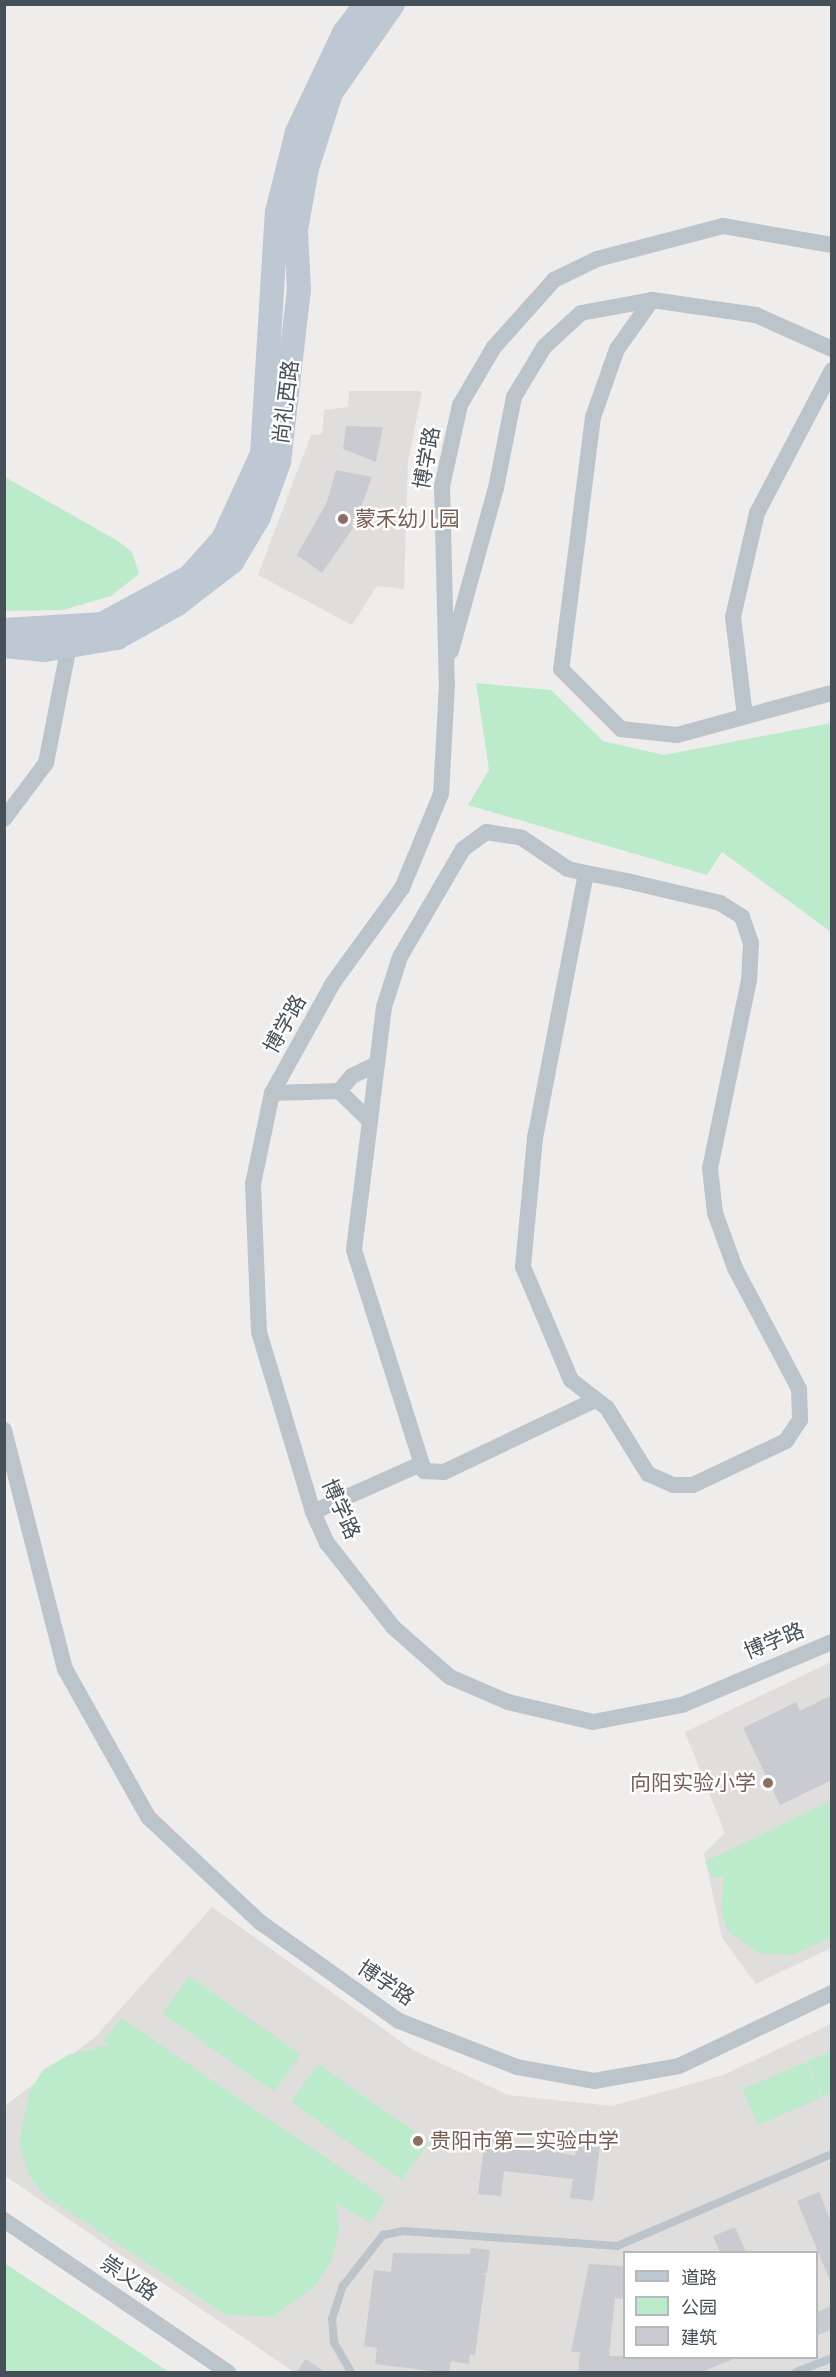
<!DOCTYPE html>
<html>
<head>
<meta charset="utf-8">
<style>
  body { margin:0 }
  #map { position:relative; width:836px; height:2377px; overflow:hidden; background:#efecec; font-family:Figtree,"Noto Sans SC",sans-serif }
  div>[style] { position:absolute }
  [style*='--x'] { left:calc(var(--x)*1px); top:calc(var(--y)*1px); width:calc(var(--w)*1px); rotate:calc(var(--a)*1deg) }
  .education>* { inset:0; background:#e0dddd }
  .green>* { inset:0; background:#bbebcb; transform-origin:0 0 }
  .building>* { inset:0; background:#c9cbd1 }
  .lane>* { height:8px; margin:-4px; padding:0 4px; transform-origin:4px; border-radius:4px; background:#bbc4cb }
  .street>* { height:16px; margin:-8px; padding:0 8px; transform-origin:8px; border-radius:8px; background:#bbc4cb }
  .secondary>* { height:24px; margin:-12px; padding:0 12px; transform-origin:12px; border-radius:12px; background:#bdc8d2 }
  .dots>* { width:16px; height:16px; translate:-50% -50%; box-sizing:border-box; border:3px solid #fff; border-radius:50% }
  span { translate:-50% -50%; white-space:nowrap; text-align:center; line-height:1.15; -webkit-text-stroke:4.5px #fff; paint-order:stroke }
  .street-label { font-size:21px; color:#455058 }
  .education-label { font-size:21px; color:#785e54 }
  .left { translate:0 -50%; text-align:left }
  .right { translate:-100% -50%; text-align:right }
  .frame { position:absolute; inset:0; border:6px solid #455058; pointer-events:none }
  .legend { position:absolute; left:623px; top:2251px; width:195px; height:108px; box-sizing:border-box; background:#fff; border:2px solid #b5b9bc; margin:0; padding:8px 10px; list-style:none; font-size:18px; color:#455058 }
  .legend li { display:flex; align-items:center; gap:12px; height:30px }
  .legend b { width:30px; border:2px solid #b5b9bc }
</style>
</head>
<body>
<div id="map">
  <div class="education">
    <i style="clip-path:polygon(349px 391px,422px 391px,408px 462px,404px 589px,377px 586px,352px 625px,258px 575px,311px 435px,322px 434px,324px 410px,348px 407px)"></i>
    <i style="clip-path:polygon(831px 1662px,831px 1948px,756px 1984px,722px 1938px,704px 1853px,725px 1833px,685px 1732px)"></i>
    <i style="clip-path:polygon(evenodd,212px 1907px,413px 2050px,508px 2095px,612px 2106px,723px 2075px,831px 2024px,831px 2372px,294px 2372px,5px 2176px,5px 2106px,95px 2037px,212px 1907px,624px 2252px,816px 2252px,816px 2358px,624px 2358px,624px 2252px)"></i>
  </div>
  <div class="green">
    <i style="clip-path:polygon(5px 477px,118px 541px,132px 552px,139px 574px,111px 596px,63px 610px,5px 611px)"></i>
    <i style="clip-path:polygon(476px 683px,551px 690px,603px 741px,664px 755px,831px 723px,831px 932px,722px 852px,707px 875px,468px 805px,489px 770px)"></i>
    <i style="clip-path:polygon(831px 1800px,831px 1938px,792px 1955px,758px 1953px,728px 1931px,721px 1912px,724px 1874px,714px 1879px,705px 1862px)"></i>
    <i style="left:189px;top:1976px;width:136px;height:46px;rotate:35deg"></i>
    <i style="clip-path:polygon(121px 2018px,386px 2199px,370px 2223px,336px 2203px,339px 2228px,332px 2260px,316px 2285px,273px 2317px,224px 2314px,44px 2195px,28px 2174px,19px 2142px,30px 2091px,43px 2070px,70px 2054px,109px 2045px,103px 2041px)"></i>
    <i style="clip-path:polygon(831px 2051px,831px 2093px,822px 2097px,807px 2061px)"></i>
    <i style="left:806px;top:2062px;width:39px;height:69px;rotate:67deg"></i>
    <i style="clip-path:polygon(318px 2064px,373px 2103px,370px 2108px,374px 2103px,429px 2142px,402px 2180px,291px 2102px)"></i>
    <i style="clip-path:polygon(4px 2263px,97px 2324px,169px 2372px,5px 2372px)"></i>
  </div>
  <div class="building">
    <i style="clip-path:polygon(346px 426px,383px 427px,376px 462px,343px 449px)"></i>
    <i style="clip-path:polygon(336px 470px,372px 477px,353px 528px,322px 573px,297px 555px,327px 502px)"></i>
    <i style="clip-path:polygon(832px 1695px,832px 1780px,780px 1805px,743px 1728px,796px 1702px,800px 1711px)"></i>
    <i style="clip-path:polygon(486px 2131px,509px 2134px,507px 2149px,530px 2151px,531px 2146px,575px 2156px,578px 2135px,601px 2138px,593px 2201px,570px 2198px,573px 2179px,504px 2171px,501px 2196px,478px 2194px)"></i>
    <i style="clip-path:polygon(819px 2192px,831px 2222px,831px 2283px,797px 2201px)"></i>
    <i style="clip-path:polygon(735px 2227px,746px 2252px,720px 2252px,713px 2236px)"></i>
    <i style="clip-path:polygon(471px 2248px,490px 2250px,487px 2273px,481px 2274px,486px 2275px,475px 2355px,470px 2354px,469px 2364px,451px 2361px,449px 2372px,439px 2372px,375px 2364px,377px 2348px,364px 2346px,374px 2270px,391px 2272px,393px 2253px,470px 2254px)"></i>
    <i style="clip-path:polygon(589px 2264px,624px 2266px,624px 2299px,615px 2298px,609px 2356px,736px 2358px,702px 2372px,578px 2372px,580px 2352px,571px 2352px)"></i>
    <i style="clip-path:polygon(832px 2306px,832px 2329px,816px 2336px,816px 2312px)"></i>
    <i style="clip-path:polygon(306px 2359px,325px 2372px,296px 2372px)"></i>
  </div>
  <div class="lane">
    <i style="--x:351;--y:2372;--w:34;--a:-120"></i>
    <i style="--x:334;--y:2342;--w:23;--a:-95"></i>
    <i style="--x:332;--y:2319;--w:35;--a:-72"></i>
    <i style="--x:343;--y:2286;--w:65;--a:-51.9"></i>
    <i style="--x:383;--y:2235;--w:20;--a:-11"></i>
    <i style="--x:403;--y:2231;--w:215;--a:4"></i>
    <i style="--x:617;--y:2246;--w:234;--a:-23.2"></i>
    <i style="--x:796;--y:2372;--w:39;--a:-21"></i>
  </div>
  <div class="street">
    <i style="--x:832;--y:245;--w:111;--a:-170.1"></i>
    <i style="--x:723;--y:226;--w:130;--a:165.3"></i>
    <i style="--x:597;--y:259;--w:48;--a:154"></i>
    <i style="--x:554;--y:280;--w:90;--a:131.8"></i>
    <i style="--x:494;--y:347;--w:67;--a:120.4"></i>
    <i style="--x:460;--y:405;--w:83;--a:102.5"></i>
    <i style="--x:442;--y:486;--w:198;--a:88.6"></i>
    <i style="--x:447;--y:684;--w:110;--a:93.1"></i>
    <i style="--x:441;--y:794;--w:102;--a:112.5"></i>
    <i style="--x:402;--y:888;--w:117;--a:126"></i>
    <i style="--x:333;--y:983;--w:126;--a:119"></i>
    <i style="--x:272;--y:1093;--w:93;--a:101.8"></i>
    <i style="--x:253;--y:1184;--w:148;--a:87.7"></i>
    <i style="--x:259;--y:1332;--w:188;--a:73.3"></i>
    <i style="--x:313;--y:1512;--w:34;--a:66"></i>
    <i style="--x:327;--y:1543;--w:107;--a:51.8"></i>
    <i style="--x:393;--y:1627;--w:76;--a:41.3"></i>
    <i style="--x:450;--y:1677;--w:63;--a:23.3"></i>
    <i style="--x:508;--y:1702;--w:87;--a:13.2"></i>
    <i style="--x:593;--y:1722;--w:91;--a:-10.8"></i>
    <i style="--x:682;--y:1705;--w:163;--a:-22.8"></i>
    <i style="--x:652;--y:300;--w:60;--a:125.5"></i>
    <i style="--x:617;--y:349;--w:72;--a:109.4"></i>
    <i style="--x:593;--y:417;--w:254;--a:97.2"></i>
    <i style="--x:561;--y:669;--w:85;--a:45"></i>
    <i style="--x:621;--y:729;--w:56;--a:6.1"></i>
    <i style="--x:677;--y:735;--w:161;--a:-15.2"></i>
    <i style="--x:451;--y:651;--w:169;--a:-74.6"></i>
    <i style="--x:496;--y:488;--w:93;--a:-78.8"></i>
    <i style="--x:514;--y:397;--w:58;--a:-59"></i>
    <i style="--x:544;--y:347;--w:50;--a:-42.6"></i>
    <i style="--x:581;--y:313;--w:72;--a:-10.4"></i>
    <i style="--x:652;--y:300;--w:105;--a:8.2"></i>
    <i style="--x:756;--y:315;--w:83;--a:24.1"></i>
    <i style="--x:745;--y:716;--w:100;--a:-96.9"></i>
    <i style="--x:733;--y:617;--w:107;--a:-77"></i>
    <i style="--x:757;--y:513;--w:161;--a:-62.3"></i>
    <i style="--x:4;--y:819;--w:70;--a:-53.1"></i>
    <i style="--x:46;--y:763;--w:119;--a:-78.9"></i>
    <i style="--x:339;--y:1091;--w:20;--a:-49"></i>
    <i style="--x:352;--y:1076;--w:28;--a:-26"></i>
    <i style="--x:377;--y:1064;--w:57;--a:-83"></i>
    <i style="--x:384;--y:1007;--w:52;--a:-72.3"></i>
    <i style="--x:400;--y:957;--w:125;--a:-59.7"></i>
    <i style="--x:463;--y:849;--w:29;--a:-36"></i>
    <i style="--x:486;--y:832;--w:36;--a:9"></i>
    <i style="--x:522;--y:838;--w:55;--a:34"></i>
    <i style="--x:568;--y:869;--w:18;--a:13"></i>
    <i style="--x:586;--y:873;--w:42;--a:11"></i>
    <i style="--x:627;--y:881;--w:96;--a:13.3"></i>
    <i style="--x:720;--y:903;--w:26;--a:32"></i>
    <i style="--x:742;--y:917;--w:28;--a:71"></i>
    <i style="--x:751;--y:943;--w:37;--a:93"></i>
    <i style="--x:749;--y:980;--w:192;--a:101.7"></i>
    <i style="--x:710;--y:1168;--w:45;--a:83.7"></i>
    <i style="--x:715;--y:1213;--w:59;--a:70"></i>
    <i style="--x:735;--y:1268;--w:137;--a:62.1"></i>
    <i style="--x:799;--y:1389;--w:31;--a:88"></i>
    <i style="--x:800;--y:1420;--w:25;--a:124"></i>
    <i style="--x:786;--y:1441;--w:103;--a:154.7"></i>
    <i style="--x:693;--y:1485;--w:20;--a:180"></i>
    <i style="--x:673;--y:1485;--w:27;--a:-156"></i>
    <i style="--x:648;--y:1474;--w:78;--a:-121.8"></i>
    <i style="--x:607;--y:1408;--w:46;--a:-142.1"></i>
    <i style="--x:571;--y:1380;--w:123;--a:-113"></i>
    <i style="--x:523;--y:1267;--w:130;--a:-84.7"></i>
    <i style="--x:535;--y:1138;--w:270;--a:-79.1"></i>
    <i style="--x:272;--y:1093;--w:67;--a:-1.7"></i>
    <i style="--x:339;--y:1091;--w:43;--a:44.1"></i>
    <i style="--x:370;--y:1121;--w:130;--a:97.1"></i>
    <i style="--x:354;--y:1250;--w:232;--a:72.4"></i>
    <i style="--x:424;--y:1471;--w:20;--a:3"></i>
    <i style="--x:444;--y:1472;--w:165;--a:-25.5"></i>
    <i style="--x:370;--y:1121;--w:57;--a:-83"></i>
    <i style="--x:4;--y:1430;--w:247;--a:75.7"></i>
    <i style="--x:65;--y:1669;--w:170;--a:60.7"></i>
    <i style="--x:148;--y:1817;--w:154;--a:43.2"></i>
    <i style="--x:260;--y:1922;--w:171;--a:35.5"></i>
    <i style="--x:399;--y:2021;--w:127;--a:21.3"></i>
    <i style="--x:517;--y:2067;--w:78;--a:10.3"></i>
    <i style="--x:594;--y:2081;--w:86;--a:-10"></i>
    <i style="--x:679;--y:2066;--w:170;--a:-25.5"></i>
    <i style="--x:313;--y:1512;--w:118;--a:-24"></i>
    <i style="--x:4;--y:2220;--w:271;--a:34.2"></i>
  </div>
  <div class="secondary">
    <i style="--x:4;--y:630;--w:98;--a:-3.5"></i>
    <i style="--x:102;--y:624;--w:99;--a:-28.4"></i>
    <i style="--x:189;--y:577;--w:51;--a:-48.2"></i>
    <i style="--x:223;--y:539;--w:94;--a:-65.4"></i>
    <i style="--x:262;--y:454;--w:242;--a:-86.5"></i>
    <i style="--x:277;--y:212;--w:82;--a:-76"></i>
    <i style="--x:297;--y:132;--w:110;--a:-64.6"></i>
    <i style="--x:344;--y:33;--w:36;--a:-53"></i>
    <i style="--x:4;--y:646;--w:41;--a:5.6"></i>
    <i style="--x:45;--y:650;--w:73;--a:-9.5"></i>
    <i style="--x:117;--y:638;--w:68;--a:-29.2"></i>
    <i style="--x:176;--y:605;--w:71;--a:-37.5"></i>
    <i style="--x:232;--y:562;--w:52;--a:-59"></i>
    <i style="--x:259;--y:517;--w:59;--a:-70"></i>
    <i style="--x:279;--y:462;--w:173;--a:-83.4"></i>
    <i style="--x:299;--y:290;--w:60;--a:-92.9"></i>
    <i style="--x:296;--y:230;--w:63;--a:-79.9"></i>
    <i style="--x:307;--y:168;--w:79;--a:-72.3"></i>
    <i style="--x:331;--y:93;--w:108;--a:-55.1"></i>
  </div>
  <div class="dots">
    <i style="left:343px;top:519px;background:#8d6e63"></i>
    <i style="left:768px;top:1783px;background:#8d6e63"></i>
    <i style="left:418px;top:2141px;background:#8d6e63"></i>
  </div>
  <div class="street-label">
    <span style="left:286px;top:402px;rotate:-83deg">尚礼西路</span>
    <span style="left:427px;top:458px;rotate:-80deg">博学路</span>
    <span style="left:285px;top:1024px;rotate:-61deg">博学路</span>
    <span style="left:341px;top:1509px;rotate:66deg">博学路</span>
    <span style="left:774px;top:1641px;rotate:-22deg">博学路</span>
    <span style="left:386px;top:1983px;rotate:34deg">博学路</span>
    <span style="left:129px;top:2278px;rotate:34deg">崇义路</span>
  </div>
  <div class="education-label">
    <span class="left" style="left:355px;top:519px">蒙禾幼儿园</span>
    <span class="right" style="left:756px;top:1783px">向阳实验小学</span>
    <span class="left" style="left:430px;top:2141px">贵阳市第二实验中学</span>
  </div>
  <div class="frame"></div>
  <ul class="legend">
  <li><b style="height:8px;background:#bdc8d2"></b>道路</li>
  <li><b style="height:16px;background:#bbebcb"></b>公园</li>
  <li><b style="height:16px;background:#c9cbd1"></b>建筑</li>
  </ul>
</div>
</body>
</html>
